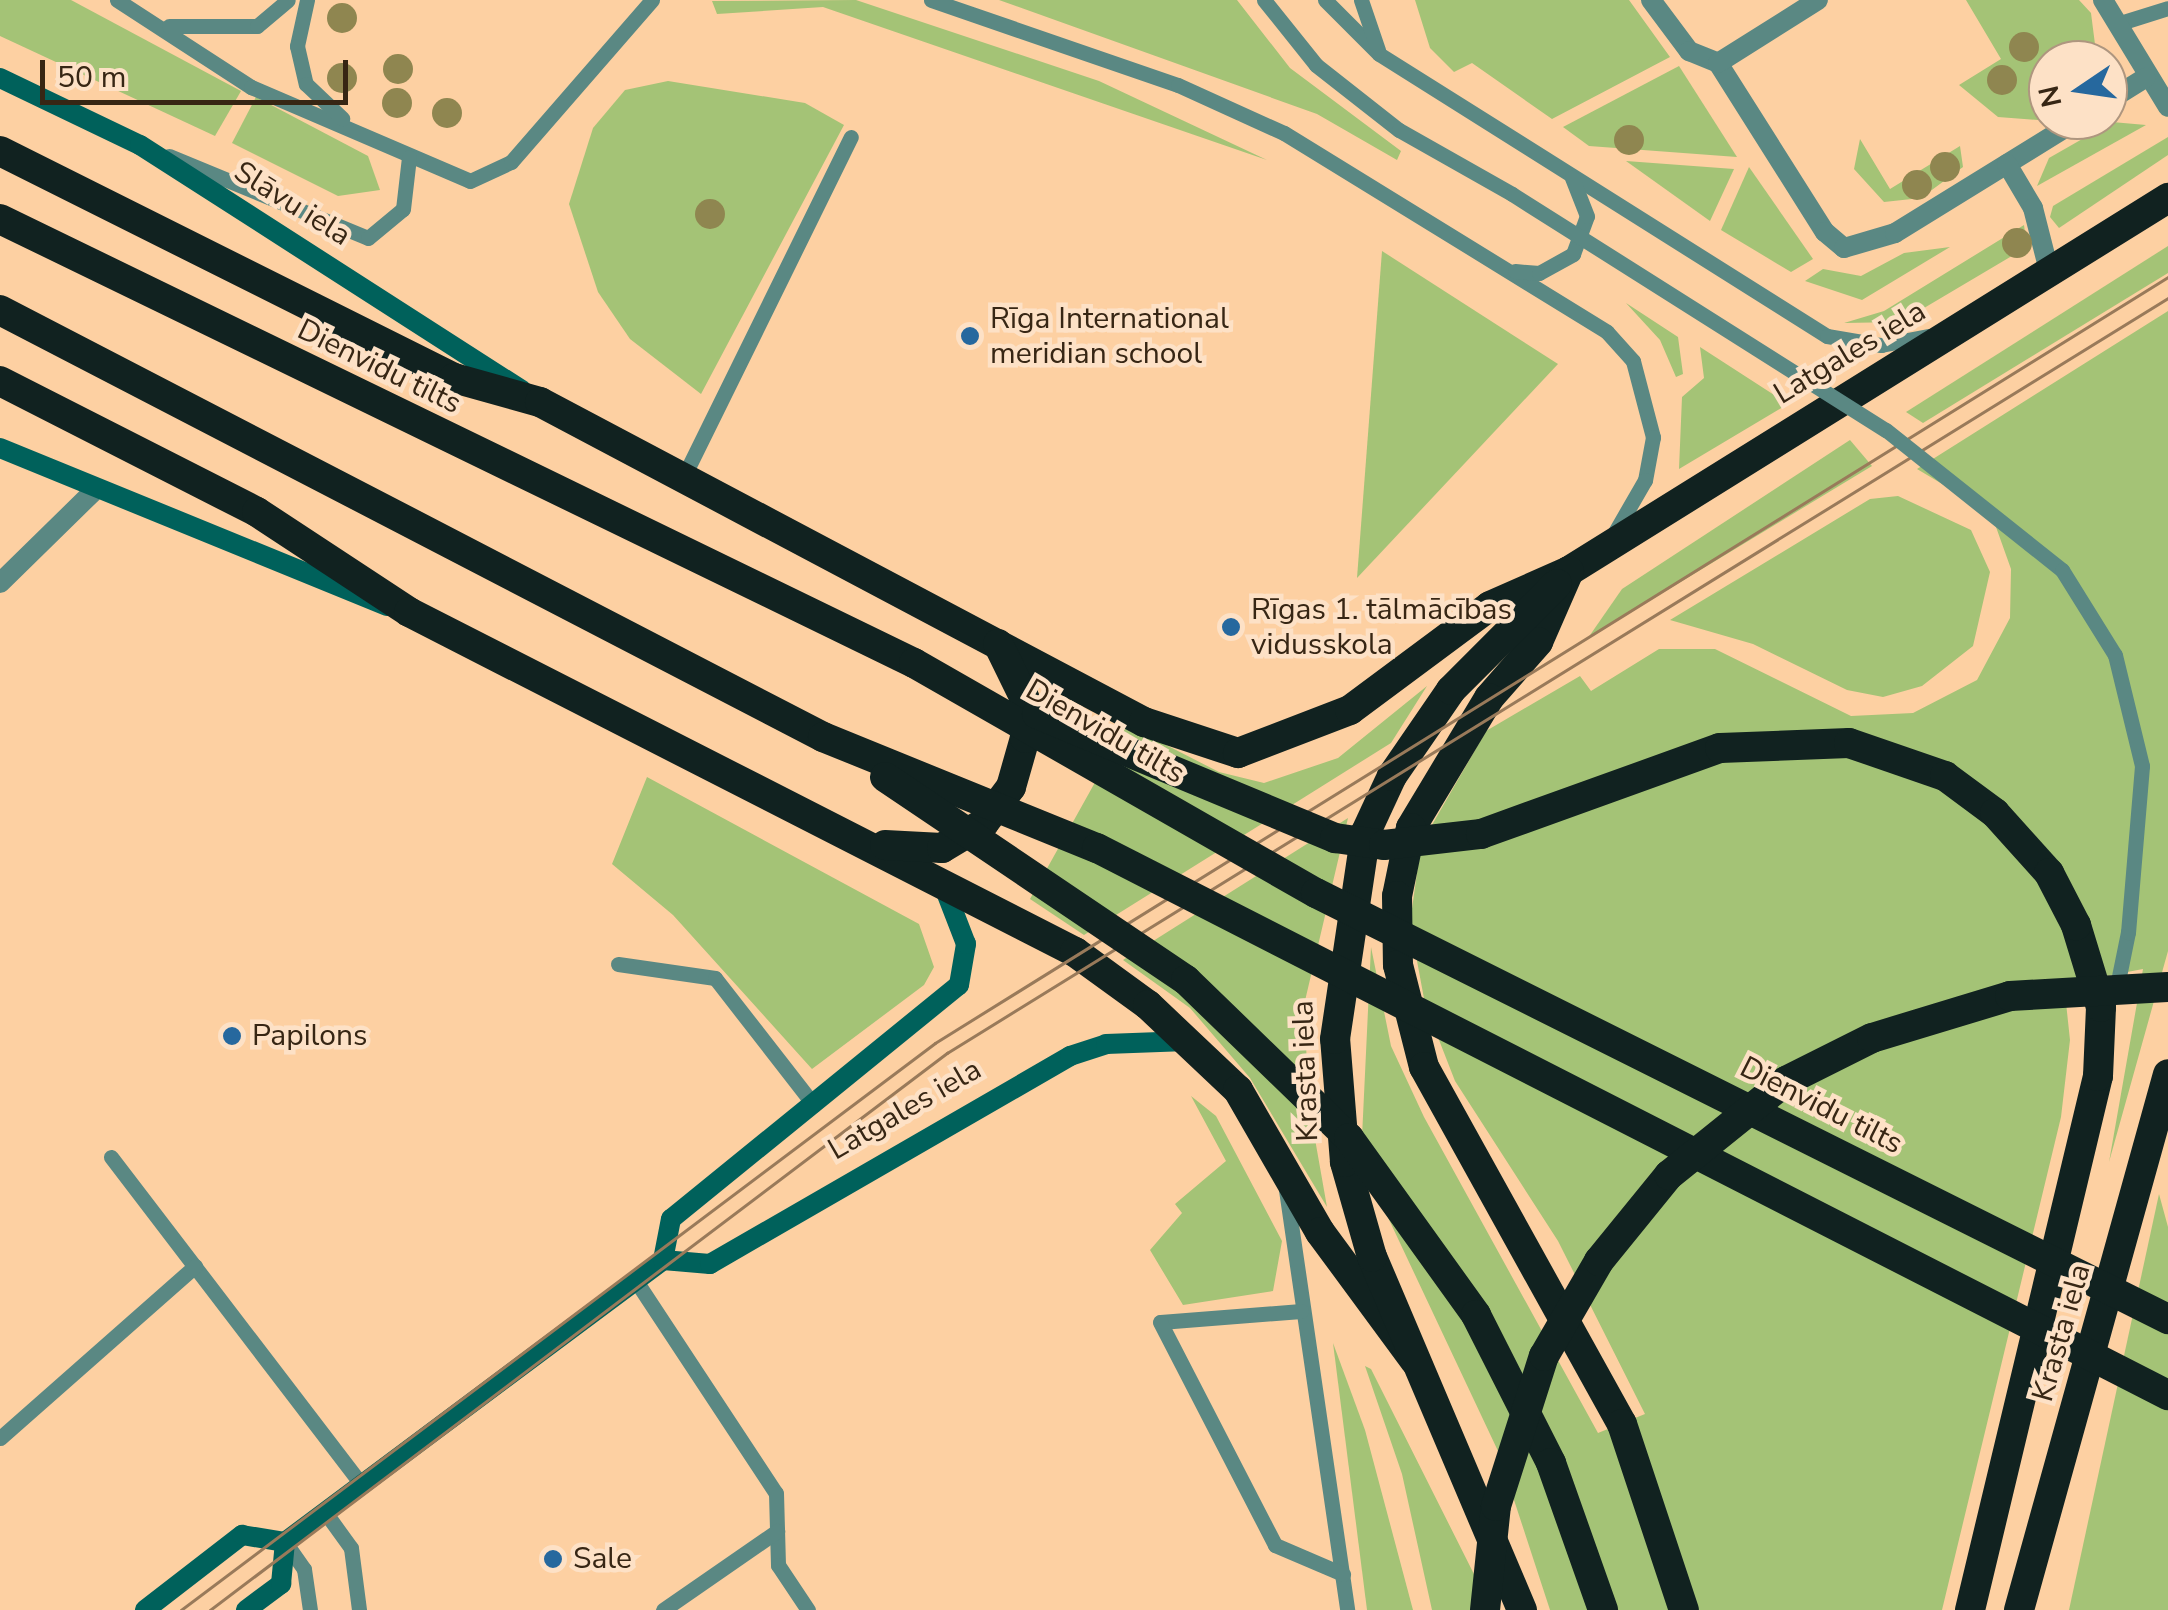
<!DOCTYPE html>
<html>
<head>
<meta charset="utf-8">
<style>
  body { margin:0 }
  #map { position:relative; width:2168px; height:1610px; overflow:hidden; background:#fdd0a2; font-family:"Nunito Sans",sans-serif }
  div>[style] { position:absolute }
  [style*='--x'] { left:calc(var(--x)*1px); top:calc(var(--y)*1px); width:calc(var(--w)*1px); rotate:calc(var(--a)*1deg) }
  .green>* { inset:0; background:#a4c376 }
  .lane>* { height:15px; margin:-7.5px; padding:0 7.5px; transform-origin:7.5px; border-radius:7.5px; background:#5a8883 }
  .street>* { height:20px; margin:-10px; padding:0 10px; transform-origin:10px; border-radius:10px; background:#5a8883 }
  .secondary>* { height:20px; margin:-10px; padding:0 10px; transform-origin:10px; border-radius:10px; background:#00615b }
  .highway>* { height:30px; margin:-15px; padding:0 15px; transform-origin:15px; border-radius:15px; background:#112220 }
  .tram>* { height:2.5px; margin:-1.25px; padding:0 1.25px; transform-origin:1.25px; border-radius:1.25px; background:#997a5a }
  .lane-bridge>* { height:15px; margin:-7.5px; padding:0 7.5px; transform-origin:7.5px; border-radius:7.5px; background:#5a8883 }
  .highway-bridge>* { height:30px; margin:-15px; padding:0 15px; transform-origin:15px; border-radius:15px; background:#112220 }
  .trees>* { width:30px; height:30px; margin:-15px; border-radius:50%; background:#8f8650 }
  .dots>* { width:28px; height:28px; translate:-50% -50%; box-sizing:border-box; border:5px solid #fde1c6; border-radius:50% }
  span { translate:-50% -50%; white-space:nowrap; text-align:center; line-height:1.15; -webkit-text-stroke:9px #fde1c6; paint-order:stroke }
  .street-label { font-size:30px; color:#372614 }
  .poi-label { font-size:30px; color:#372614 }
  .left { translate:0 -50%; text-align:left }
  .north { position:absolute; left:2028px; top:40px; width:100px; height:100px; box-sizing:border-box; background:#fde1c6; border:2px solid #ae967f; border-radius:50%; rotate:257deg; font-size:28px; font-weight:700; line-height:40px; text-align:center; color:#372614 }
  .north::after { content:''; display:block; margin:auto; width:35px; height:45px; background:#26689e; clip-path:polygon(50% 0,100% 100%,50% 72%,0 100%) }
  .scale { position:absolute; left:40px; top:60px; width:308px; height:45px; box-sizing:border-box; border:5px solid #372614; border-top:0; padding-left:12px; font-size:30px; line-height:35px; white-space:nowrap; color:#372614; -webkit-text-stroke:8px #fde1c6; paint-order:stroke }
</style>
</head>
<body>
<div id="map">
  <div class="green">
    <i style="clip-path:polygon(0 0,71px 0,241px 91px,215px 136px,0 36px)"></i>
    <i style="clip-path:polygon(856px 0,1099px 81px,1267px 160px,823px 7px,717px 14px,712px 1px)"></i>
    <i style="clip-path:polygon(999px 0,1237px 0,1290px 68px,1401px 151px,1397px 160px,1317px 114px)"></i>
    <i style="clip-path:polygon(1415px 0,1629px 0,1670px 57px,1552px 119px,1472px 63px,1454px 72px,1430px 48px)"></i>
    <i style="clip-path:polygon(1966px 0,2079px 0,2091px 13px,2097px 60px,2048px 60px,2050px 121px,1998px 117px,1959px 85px,2001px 59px)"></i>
    <i style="clip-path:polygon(1679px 66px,1737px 157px,1589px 146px,1563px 127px)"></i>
    <i style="clip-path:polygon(668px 81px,805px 103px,844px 125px,701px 394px,630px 339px,598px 292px,569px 204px,593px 128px,625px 90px)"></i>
    <i style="clip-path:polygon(256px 97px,368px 156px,380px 190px,338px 196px,232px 143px)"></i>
    <i style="clip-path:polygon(2112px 122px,2146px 125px,2037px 186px,2049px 158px)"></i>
    <i style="clip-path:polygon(2168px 137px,2168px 155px,2059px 228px,2050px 217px,2053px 206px)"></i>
    <i style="clip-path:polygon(1860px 139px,1890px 189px,1960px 146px,1963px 167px,1921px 198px,1884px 202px,1854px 169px)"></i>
    <i style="clip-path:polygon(1626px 161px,1734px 169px,1710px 221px)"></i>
    <i style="clip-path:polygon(1749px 167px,1813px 259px,1791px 272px,1721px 230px)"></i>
    <i style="clip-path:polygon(2024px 225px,2027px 247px,1919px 311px,1899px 322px,1844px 323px,1884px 311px)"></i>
    <i style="clip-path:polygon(2168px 246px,2168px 273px,1923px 423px,1906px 412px)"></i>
    <i style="clip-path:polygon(1950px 247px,1862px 300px,1805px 281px,1823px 269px,1861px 276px,1904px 253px)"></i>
    <i style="clip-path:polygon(1382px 251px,1558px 364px,1357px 578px)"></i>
    <i style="clip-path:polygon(1626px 303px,1678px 337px,1683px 374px,1676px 377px,1660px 340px)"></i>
    <i style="clip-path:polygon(2168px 311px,2168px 951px,2109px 1162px,2143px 969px,2064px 984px,2070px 1040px,2061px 1117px,1942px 1610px,1550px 1610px,1498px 1451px,1376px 1192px,1362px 1137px,1371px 947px,1391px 1046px,1424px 1117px,1598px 1433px,1645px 1414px,1558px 1241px,1455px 1081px,1425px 1004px,1410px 923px,1421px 844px,1486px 731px,1580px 676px,1591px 691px,1659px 649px,1715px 649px,1851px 716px,1913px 713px,1977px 680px,2010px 618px,2011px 569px,1991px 513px,1917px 469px)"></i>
    <i style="clip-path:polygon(1700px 347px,1788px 404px,1679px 469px,1682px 397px,1704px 378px)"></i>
    <i style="clip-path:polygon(1850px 440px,1872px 466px,1588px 638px,1622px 589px)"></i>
    <i style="clip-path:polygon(1898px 496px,1971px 530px,1990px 572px,1973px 646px,1922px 686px,1883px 697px,1847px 690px,1753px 644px,1670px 620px,1870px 499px)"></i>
    <i style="clip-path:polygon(1427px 686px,1391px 743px,1084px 935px,1030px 899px,1127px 725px,1219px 772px,1264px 783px,1338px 758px)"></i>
    <i style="clip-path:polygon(647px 777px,919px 924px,934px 967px,924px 985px,812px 1069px,673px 915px,612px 864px)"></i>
    <i style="clip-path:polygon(1348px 818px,1304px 1005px,1309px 1105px,1327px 1207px,1250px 1078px,1190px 1008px,1123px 960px)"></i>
    <i style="clip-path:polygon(1191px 1096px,1216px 1116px,1282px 1241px,1273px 1291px,1183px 1305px,1150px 1250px,1182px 1213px,1175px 1204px,1226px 1161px)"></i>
    <i style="clip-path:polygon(2159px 1194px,2168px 1227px,2168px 1610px,2069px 1610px)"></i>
    <i style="clip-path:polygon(1333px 1343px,1365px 1430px,1413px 1610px,1367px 1610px)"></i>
    <i style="clip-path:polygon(1365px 1366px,1371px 1369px,1492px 1610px,1432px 1610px,1402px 1474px)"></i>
  </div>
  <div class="lane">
    <i style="--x:117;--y:0;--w:160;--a:33"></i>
    <i style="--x:251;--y:87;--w:238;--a:23.2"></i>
    <i style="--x:470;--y:181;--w:45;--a:-24.9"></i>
    <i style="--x:511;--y:162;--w:215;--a:-49"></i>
    <i style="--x:307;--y:0;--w:47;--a:102.3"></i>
    <i style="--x:297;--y:46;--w:39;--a:77"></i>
    <i style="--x:306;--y:84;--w:50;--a:43.4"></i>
    <i style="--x:931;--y:0;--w:261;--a:19"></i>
    <i style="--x:1178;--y:85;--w:116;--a:24.4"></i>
    <i style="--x:1284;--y:133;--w:379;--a:31.6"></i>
    <i style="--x:1607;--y:332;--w:39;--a:48"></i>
    <i style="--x:1633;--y:361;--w:79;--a:75.3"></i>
    <i style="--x:1653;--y:437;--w:44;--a:100.5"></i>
    <i style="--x:1645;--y:480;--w:68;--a:120"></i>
    <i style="--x:1264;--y:0;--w:83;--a:51.3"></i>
    <i style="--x:1316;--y:65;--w:105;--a:38.1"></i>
    <i style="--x:1399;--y:130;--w:130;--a:29.5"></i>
    <i style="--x:1325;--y:0;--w:76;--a:45"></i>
    <i style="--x:1379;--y:54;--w:529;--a:32.19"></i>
    <i style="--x:1827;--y:336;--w:55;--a:9.5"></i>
    <i style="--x:1881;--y:345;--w:49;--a:-10.6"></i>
    <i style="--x:1361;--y:0;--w:53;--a:71.2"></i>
    <i style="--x:2117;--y:24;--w:53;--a:-17.4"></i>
    <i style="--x:169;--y:26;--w:88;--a:0"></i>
    <i style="--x:257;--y:26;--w:40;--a:-40"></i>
    <i style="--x:169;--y:156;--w:215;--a:22.4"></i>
    <i style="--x:368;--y:238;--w:45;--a:-39.6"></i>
    <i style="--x:403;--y:209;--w:52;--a:-83.4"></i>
    <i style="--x:1515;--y:271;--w:24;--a:5"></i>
    <i style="--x:1539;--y:273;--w:39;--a:-29"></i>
    <i style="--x:1573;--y:254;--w:40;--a:-69.8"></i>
    <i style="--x:1587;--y:216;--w:41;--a:-111.5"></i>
    <i style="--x:683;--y:478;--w:380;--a:-63.8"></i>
    <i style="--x:618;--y:964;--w:98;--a:8.2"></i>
    <i style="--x:715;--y:978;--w:161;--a:52.1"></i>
    <i style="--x:2116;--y:991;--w:60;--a:-78.5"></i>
    <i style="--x:111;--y:1157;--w:412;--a:52.6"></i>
    <i style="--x:1286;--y:1190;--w:424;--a:81.7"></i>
    <i style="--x:636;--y:1281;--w:254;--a:56.6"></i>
    <i style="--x:776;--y:1493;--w:72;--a:88.4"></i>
    <i style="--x:778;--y:1565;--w:54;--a:56.3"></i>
    <i style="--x:1301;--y:1311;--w:141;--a:175.5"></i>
    <i style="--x:1160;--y:1322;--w:251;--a:62.7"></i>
    <i style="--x:1275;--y:1545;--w:74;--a:23.1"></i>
    <i style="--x:0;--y:1438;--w:260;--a:-41.4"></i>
    <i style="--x:325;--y:1512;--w:44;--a:54.2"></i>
    <i style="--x:351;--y:1548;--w:63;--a:82.6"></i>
    <i style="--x:285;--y:1542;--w:33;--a:55"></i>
    <i style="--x:304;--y:1569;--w:41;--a:81.7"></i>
    <i style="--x:663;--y:1610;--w:139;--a:-34.7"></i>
  </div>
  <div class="street">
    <i style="--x:1651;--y:0;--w:64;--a:53.3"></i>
    <i style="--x:1689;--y:51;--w:31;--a:22"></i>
    <i style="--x:1718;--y:63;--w:200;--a:57.7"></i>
    <i style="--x:1825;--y:232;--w:25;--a:40"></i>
    <i style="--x:1844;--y:248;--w:53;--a:-16.4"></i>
    <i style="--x:1895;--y:233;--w:215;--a:-31.7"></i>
    <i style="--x:2103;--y:0;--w:125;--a:58.7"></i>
    <i style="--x:1718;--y:63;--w:118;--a:-32.2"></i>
    <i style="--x:2108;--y:101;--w:44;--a:-31.9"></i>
    <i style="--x:2007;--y:164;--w:51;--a:59.4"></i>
    <i style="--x:2033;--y:208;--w:65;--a:75.7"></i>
    <i style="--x:0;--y:583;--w:129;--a:-44.4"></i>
  </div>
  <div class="secondary">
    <i style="--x:0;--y:78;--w:155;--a:25.6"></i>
    <i style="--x:140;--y:145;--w:454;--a:32.7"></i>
    <i style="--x:0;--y:448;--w:418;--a:22.2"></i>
    <i style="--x:663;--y:1260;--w:47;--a:4.9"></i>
    <i style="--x:710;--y:1264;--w:416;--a:-30"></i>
    <i style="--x:1070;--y:1056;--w:38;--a:-18"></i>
    <i style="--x:1106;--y:1044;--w:81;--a:-2.1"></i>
    <i style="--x:145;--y:1610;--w:123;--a:-37.7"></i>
    <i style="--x:242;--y:1535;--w:44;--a:9.2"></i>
    <i style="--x:246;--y:1610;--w:44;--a:-36.6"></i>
    <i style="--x:281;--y:1584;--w:42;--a:-84.6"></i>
    <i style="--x:285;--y:1542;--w:472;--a:-36.7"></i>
    <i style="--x:663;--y:1260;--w:42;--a:-79"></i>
    <i style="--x:671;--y:1219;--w:371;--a:-39.1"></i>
    <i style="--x:959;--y:985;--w:42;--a:-80.3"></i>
    <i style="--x:966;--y:944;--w:61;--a:-111.1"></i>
  </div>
  <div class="highway">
    <i style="--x:0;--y:151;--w:508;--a:26.57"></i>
    <i style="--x:454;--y:378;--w:89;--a:15.6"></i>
    <i style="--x:540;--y:402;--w:684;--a:27.91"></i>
    <i style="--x:1144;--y:722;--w:99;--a:18.3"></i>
    <i style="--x:1238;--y:753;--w:120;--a:-21"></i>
    <i style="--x:1350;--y:710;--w:174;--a:-36.6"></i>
    <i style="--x:1490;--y:606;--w:86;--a:-23.9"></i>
    <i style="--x:1569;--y:571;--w:706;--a:-31.91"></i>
    <i style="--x:0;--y:219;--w:1016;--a:25.91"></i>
    <i style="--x:0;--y:310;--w:927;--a:27.42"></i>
    <i style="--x:0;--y:381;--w:288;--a:27"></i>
    <i style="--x:257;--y:512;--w:182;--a:33.3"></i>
    <i style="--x:409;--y:612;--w:748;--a:27.04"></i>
    <i style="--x:1075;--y:952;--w:90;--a:36"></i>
    <i style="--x:1148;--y:1005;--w:124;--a:43.4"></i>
    <i style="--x:1238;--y:1090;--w:164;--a:60"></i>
    <i style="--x:1320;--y:1232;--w:160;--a:53.6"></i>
    <i style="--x:1569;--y:571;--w:77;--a:113.6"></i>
    <i style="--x:1538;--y:642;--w:74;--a:131.2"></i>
    <i style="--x:1489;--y:698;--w:152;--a:121"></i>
    <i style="--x:1411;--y:828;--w:69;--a:101.6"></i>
    <i style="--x:1397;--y:896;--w:69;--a:89.2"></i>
    <i style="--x:1398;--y:965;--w:105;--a:75.7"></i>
    <i style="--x:1424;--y:1067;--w:408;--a:61"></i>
    <i style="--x:1622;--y:1424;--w:196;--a:71.6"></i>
    <i style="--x:885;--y:845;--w:57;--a:3"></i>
    <i style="--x:942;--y:848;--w:49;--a:-30.8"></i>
    <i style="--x:984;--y:823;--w:45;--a:-53.1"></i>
    <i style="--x:1011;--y:787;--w:51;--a:-74.1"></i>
    <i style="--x:1025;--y:738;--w:41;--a:-91.4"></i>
    <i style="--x:1024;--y:697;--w:59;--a:-116.1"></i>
    <i style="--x:1522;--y:1610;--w:384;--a:-113"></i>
    <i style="--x:1372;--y:1257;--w:99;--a:-105.9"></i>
    <i style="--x:1345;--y:1162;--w:123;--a:-94.6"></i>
    <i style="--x:1335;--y:1039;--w:209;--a:-81.5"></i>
    <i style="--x:1366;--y:832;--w:62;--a:-65.1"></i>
    <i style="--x:1392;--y:776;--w:104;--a:-55.5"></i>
    <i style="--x:1451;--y:690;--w:150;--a:-45"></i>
    <i style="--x:1970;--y:1610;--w:549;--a:-76.52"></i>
    <i style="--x:2098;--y:1076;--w:69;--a:-87.5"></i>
    <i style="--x:2101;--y:1007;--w:86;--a:-107"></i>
    <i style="--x:2019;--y:1610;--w:556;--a:-74.46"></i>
  </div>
  <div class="tram">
    <i style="--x:181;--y:1610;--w:943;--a:-36.94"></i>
    <i style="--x:935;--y:1043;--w:1452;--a:-31.85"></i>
    <i style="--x:210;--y:1610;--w:924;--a:-37.08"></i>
    <i style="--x:947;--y:1053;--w:1436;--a:-31.73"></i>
  </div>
  <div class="lane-bridge">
    <i style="--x:1512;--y:194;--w:442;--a:32.3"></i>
    <i style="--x:1886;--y:430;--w:225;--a:38.5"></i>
    <i style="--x:2062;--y:570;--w:100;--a:58.1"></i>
    <i style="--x:2115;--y:655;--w:114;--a:76.3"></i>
    <i style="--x:2142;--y:766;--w:167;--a:94.8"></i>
  </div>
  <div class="highway-bridge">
    <i style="--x:914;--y:663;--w:463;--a:29.8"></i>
    <i style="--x:1316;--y:893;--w:953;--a:26.57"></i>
    <i style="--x:1037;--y:714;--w:323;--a:22.6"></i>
    <i style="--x:1335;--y:838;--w:49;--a:8.1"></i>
    <i style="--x:1384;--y:845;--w:98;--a:-6.5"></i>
    <i style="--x:1481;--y:834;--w:254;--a:-19.8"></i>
    <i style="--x:1720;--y:748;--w:129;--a:-2.2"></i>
    <i style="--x:1849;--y:743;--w:102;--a:19"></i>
    <i style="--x:1945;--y:776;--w:62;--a:36.5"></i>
    <i style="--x:1995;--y:813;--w:81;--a:48"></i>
    <i style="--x:2049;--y:873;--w:59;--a:62.6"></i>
    <i style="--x:823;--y:737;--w:296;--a:22.1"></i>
    <i style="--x:1097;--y:848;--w:1203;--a:27.06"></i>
    <i style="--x:885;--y:777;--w:363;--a:34"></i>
    <i style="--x:1186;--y:980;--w:227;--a:44.1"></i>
    <i style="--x:1349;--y:1138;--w:218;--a:54.3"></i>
    <i style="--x:1476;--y:1315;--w:166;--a:63.1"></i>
    <i style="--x:1551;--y:1463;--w:156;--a:70.5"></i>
    <i style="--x:1485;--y:1610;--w:105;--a:-84"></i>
    <i style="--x:1496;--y:1506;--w:157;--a:-72.3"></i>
    <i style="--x:1544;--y:1356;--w:110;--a:-59.9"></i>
    <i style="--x:1599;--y:1261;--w:111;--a:-50.9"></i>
    <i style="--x:1669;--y:1175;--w:150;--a:-38.8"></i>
    <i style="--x:1786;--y:1081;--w:96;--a:-26.6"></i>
    <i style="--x:1872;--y:1038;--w:144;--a:-16.9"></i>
    <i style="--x:2010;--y:996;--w:158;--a:-3.3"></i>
  </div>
  <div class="trees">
    <i style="left:342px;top:18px"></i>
    <i style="left:2024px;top:47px"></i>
    <i style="left:398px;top:69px"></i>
    <i style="left:342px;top:78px"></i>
    <i style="left:2002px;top:80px"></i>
    <i style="left:397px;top:103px"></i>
    <i style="left:447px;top:113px"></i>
    <i style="left:1629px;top:140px"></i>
    <i style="left:1945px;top:167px"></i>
    <i style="left:1917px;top:185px"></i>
    <i style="left:710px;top:214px"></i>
    <i style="left:2017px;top:243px"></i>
  </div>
  <div class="dots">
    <i style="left:970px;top:336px;background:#26689e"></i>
    <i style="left:1231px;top:627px;background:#26689e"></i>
    <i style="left:232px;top:1036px;background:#26689e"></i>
    <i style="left:553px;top:1559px;background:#26689e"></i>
  </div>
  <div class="street-label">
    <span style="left:292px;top:204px;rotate:32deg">Slāvu iela</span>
    <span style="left:1850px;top:353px;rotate:-31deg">Latgales iela</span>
    <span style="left:379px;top:367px;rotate:26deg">Dienvidu tilts</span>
    <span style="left:1105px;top:732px;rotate:30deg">Dienvidu tilts</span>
    <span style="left:1306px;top:1071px;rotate:-92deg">Krasta iela</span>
    <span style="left:1821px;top:1106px;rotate:27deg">Dienvidu tilts</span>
    <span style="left:905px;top:1110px;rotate:-30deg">Latgales iela</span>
    <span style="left:2062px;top:1333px;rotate:-74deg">Krasta iela</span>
  </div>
  <div class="poi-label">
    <span class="left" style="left:990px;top:336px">Rīga International<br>meridian school</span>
    <span class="left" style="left:1251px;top:627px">Rīgas 1. tālmācības<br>vidusskola</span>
    <span class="left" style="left:252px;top:1036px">Papilons</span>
    <span class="left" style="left:573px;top:1559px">Sale</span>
  </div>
  <div class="north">N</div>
  <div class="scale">50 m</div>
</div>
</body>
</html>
